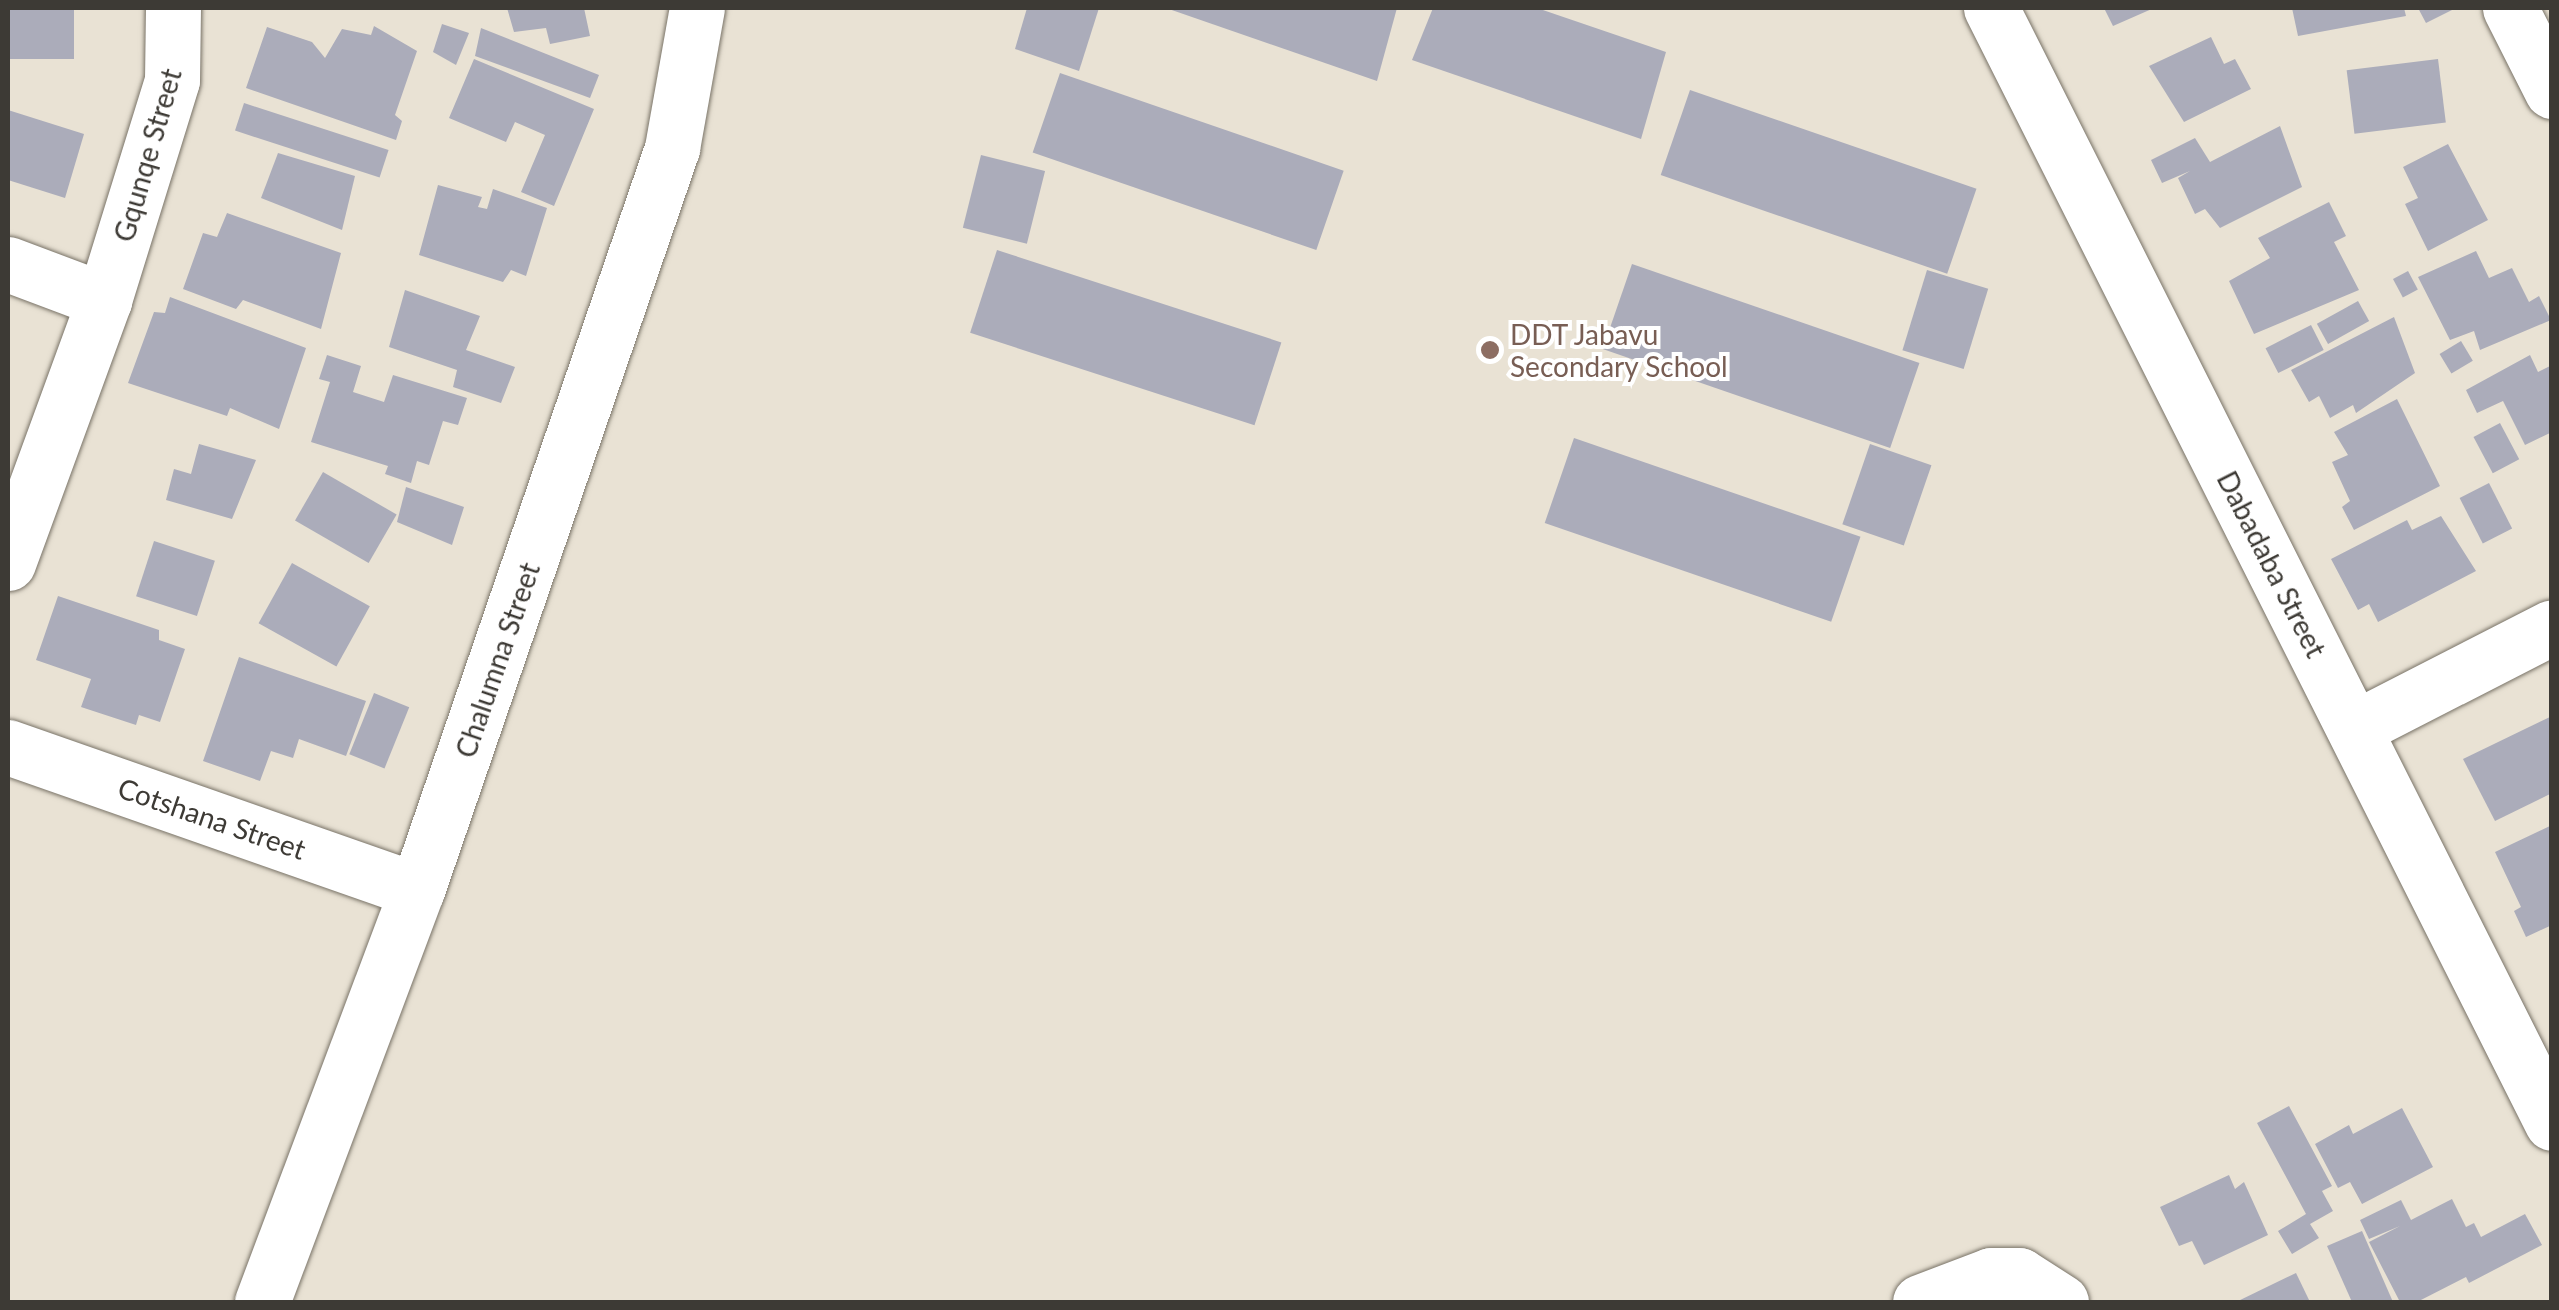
<!DOCTYPE html>
<html>
<head>
<meta charset="utf-8">
<style>
  body { margin:0 }
  #map { position:relative; width:2559px; height:1310px; overflow:hidden; background:#e9e2d4; font-family:Lato,sans-serif }
  div>[style] { position:absolute }
  [style*='--x'] { left:calc(var(--x)*1px); top:calc(var(--y)*1px); width:calc(var(--w)*1px); rotate:calc(var(--a)*1deg) }
  .building>* { inset:0; background:#abacba; transform-origin:0 0 }
  .roads { filter:drop-shadow(0 0 2px #797367) drop-shadow(0 0 2px #797367) }
  .minor>* { height:55px; margin:-27.5px; padding:0 27.5px; transform-origin:27.5px; border-radius:27.5px; background:#fff }
  .dots>* { width:28px; height:28px; translate:-50% -50%; box-sizing:border-box; border:5px solid #fff; border-radius:50% }
  span { translate:-50% -50%; white-space:nowrap; text-align:center; line-height:1.15; -webkit-text-stroke:8px #fff; paint-order:stroke }
  .street-label { font-size:28px; color:#3d3a35 }
  .education-label { font-size:28px; color:#785e54 }
  .left { translate:0 -50%; text-align:left }
  .frame { position:absolute; inset:0; border:10px solid #3d3a35; pointer-events:none }
</style>
</head>
<body>
<div id="map">
  <div class="building">
    <i style="left:8px;top:8px;width:66px;height:51px"></i>
    <i style="clip-path:polygon(507px 8px,584px 8px,590px 36px,550px 44px,546px 28px,514px 32px)"></i>
    <i style="clip-path:polygon(1027px 8px,1099px 8px,1079px 71px,1015px 49px)"></i>
    <i style="clip-path:polygon(1166px 8px,1397px 8px,1377px 81px)"></i>
    <i style="clip-path:polygon(1433px 8px,1537px 8px,1666px 52px,1641px 139px,1412px 60px)"></i>
    <i style="clip-path:polygon(2104px 8px,2154px 8px,2113px 26px)"></i>
    <i style="clip-path:polygon(2292px 8px,2404px 8px,2406px 16px,2298px 36px)"></i>
    <i style="clip-path:polygon(2418px 8px,2456px 8px,2426px 23px)"></i>
    <i style="clip-path:polygon(442px 24px,469px 33px,456px 65px,433px 52px)"></i>
    <i style="clip-path:polygon(374px 26px,417px 51px,395px 115px,402px 121px,396px 140px,246px 88px,267px 27px,312px 42px,325px 58px,342px 29px,371px 35px)"></i>
    <i style="clip-path:polygon(481px 28px,599px 75px,590px 98px,475px 56px)"></i>
    <i style="clip-path:polygon(2211px 37px,2224px 64px,2235px 59px,2251px 89px,2184px 122px,2149px 66px)"></i>
    <i style="clip-path:polygon(474px 59px,594px 109px,554px 206px,521px 192px,545px 135px,515px 122px,506px 142px,449px 118px)"></i>
    <i style="left:2438px;top:59px;width:64px;height:92px;rotate:83deg"></i>
    <i style="left:1060px;top:73px;width:300px;height:84px;rotate:19deg"></i>
    <i style="left:1690px;top:90px;width:303px;height:90px;rotate:19deg"></i>
    <i style="left:244px;top:103px;width:152px;height:29px;rotate:18deg"></i>
    <i style="clip-path:polygon(8px 110px,84px 134px,65px 198px,8px 180px)"></i>
    <i style="clip-path:polygon(2280px 126px,2302px 187px,2220px 228px,2205px 209px,2195px 214px,2178px 178px,2190px 171px,2162px 183px,2151px 160px,2195px 138px,2210px 162px)"></i>
    <i style="clip-path:polygon(2448px 144px,2488px 220px,2428px 251px,2405px 204px,2418px 198px,2403px 167px)"></i>
    <i style="clip-path:polygon(278px 153px,355px 176px,342px 230px,261px 198px)"></i>
    <i style="left:981px;top:155px;width:66px;height:75px;rotate:14deg"></i>
    <i style="clip-path:polygon(438px 185px,482px 197px,478px 207px,487px 209px,493px 189px,547px 208px,526px 276px,511px 270px,503px 282px,419px 255px)"></i>
    <i style="clip-path:polygon(2329px 202px,2346px 236px,2334px 242px,2359px 290px,2254px 334px,2229px 281px,2270px 258px,2258px 238px)"></i>
    <i style="clip-path:polygon(227px 213px,341px 253px,321px 329px,243px 300px,236px 309px,183px 289px,203px 233px,217px 237px)"></i>
    <i style="left:997px;top:250px;width:299px;height:87px;rotate:18deg"></i>
    <i style="clip-path:polygon(2476px 251px,2489px 278px,2512px 268px,2529px 302px,2539px 296px,2551px 320px,2480px 350px,2474px 331px,2450px 340px,2418px 277px)"></i>
    <i style="left:1632px;top:264px;width:304px;height:90px;rotate:19deg"></i>
    <i style="left:1927px;top:270px;width:64px;height:84px;rotate:17deg"></i>
    <i style="left:2408px;top:271px;width:21px;height:17px;rotate:62deg"></i>
    <i style="clip-path:polygon(405px 290px,480px 316px,466px 350px,515px 367px,501px 403px,453px 387px,457px 370px,389px 347px)"></i>
    <i style="clip-path:polygon(170px 297px,306px 348px,279px 429px,230px 408px,227px 416px,128px 383px,154px 312px,165px 313px)"></i>
    <i style="left:2358px;top:301px;width:23px;height:47px;rotate:61deg"></i>
    <i style="clip-path:polygon(2394px 317px,2415px 373px,2356px 413px,2353px 405px,2330px 418px,2319px 396px,2309px 402px,2291px 370px)"></i>
    <i style="left:2311px;top:325px;width:28px;height:51px;rotate:63deg"></i>
    <i style="left:2461px;top:341px;width:23px;height:25px;rotate:59deg"></i>
    <i style="clip-path:polygon(327px 355px,361px 366px,353px 392px,384px 402px,393px 375px,467px 398px,458px 425px,443px 421px,429px 465px,417px 461px,411px 483px,385px 474px,388px 466px,311px 442px,330px 382px,319px 379px)"></i>
    <i style="clip-path:polygon(2530px 355px,2538px 372px,2552px 365px,2552px 432px,2525px 445px,2503px 401px,2477px 413px,2466px 390px)"></i>
    <i style="clip-path:polygon(2397px 399px,2440px 486px,2354px 530px,2342px 507px,2350px 501px,2332px 462px,2348px 455px,2334px 432px)"></i>
    <i style="left:2500px;top:423px;width:41px;height:30px;rotate:62deg"></i>
    <i style="left:1574px;top:438px;width:303px;height:90px;rotate:19deg"></i>
    <i style="clip-path:polygon(199px 444px,256px 460px,232px 519px,166px 500px,174px 469px,191px 474px)"></i>
    <i style="left:1870px;top:444px;width:65px;height:85px;rotate:19deg"></i>
    <i style="left:323px;top:472px;width:85px;height:56px;rotate:30deg"></i>
    <i style="left:2489px;top:483px;width:51px;height:33px;rotate:63deg"></i>
    <i style="clip-path:polygon(406px 487px,464px 507px,452px 545px,397px 522px)"></i>
    <i style="clip-path:polygon(2441px 516px,2476px 571px,2378px 622px,2369px 604px,2358px 610px,2331px 559px,2407px 520px,2412px 530px)"></i>
    <i style="left:154px;top:541px;width:64px;height:58px;rotate:18deg"></i>
    <i style="left:292px;top:563px;width:89px;height:69px;rotate:29deg"></i>
    <i style="clip-path:polygon(58px 596px,159px 630px,159px 640px,185px 649px,160px 722px,139px 715px,136px 725px,81px 707px,91px 679px,36px 660px)"></i>
    <i style="clip-path:polygon(239px 657px,366px 701px,346px 756px,299px 739px,293px 758px,271px 751px,260px 781px,203px 761px)"></i>
    <i style="left:374px;top:693px;width:38px;height:66px;rotate:22deg"></i>
    <i style="clip-path:polygon(2552px 716px,2552px 793px,2495px 821px,2463px 759px)"></i>
    <i style="clip-path:polygon(2552px 825px,2552px 925px,2526px 937px,2514px 911px,2521px 907px,2495px 852px)"></i>
    <i style="clip-path:polygon(2289px 1106px,2332px 1186px,2322px 1191px,2333px 1211px,2310px 1224px,2319px 1238px,2292px 1254px,2278px 1231px,2306px 1214px,2257px 1123px)"></i>
    <i style="clip-path:polygon(2402px 1108px,2433px 1167px,2362px 1204px,2350px 1182px,2338px 1188px,2315px 1144px,2349px 1125px,2353px 1134px)"></i>
    <i style="clip-path:polygon(2229px 1175px,2235px 1189px,2244px 1182px,2268px 1235px,2204px 1265px,2192px 1241px,2179px 1246px,2160px 1207px)"></i>
    <i style="clip-path:polygon(2452px 1199px,2466px 1227px,2474px 1223px,2481px 1237px,2525px 1214px,2542px 1245px,2469px 1283px,2466px 1277px,2417px 1302px,2400px 1302px,2369px 1242px,2400px 1226px,2369px 1239px,2360px 1220px,2401px 1200px,2411px 1220px)"></i>
    <i style="clip-path:polygon(2362px 1231px,2393px 1302px,2352px 1302px,2327px 1246px)"></i>
    <i style="clip-path:polygon(2296px 1273px,2310px 1302px,2236px 1302px)"></i>
  </div>
  <div class="roads">
    <div class="minor">
      <i style="--x:1991;--y:8;--w:1248;--a:63.29"></i>
      <i style="--x:2510;--y:8;--w:93;--a:63.2"></i>
      <i style="--x:8;--y:264;--w:103;--a:20.6"></i>
      <i style="--x:8;--y:563;--w:280;--a:-69.9"></i>
      <i style="--x:104;--y:300;--w:230;--a:-72.8"></i>
      <i style="--x:172;--y:80;--w:72;--a:-89.2"></i>
      <i style="--x:2355;--y:728;--w:221;--a:-27.1"></i>
      <i style="--x:8;--y:747;--w:433;--a:19.3"></i>
      <i style="--x:262;--y:1302;--w:440;--a:-69.4"></i>
      <i style="--x:417;--y:890;--w:785;--a:-71.03"></i>
      <i style="--x:672;--y:148;--w:142;--a:-79.9"></i>
      <i style="--x:1920;--y:1302;--w:76;--a:-20.8"></i>
      <i style="--x:1991;--y:1275;--w:28;--a:0"></i>
      <i style="--x:2019;--y:1275;--w:50;--a:32.7"></i>
    </div>
  </div>
  <div class="dots">
    <i style="left:1490px;top:350px;background:#8d6e63"></i>
  </div>
  <div class="street-label">
    <span style="left:147px;top:155px;rotate:-74deg">Gqunqe Street</span>
    <span style="left:2272px;top:564px;rotate:63deg">Dabadaba Street</span>
    <span style="left:497px;top:660px;rotate:-71deg">Chalumna Street</span>
    <span style="left:212px;top:818px;rotate:19deg">Cotshana Street</span>
  </div>
  <div class="education-label">
    <span class="left" style="left:1510px;top:350px">DDT Jabavu<br>Secondary School</span>
  </div>
  <div class="frame"></div>
</div>
</body>
</html>
